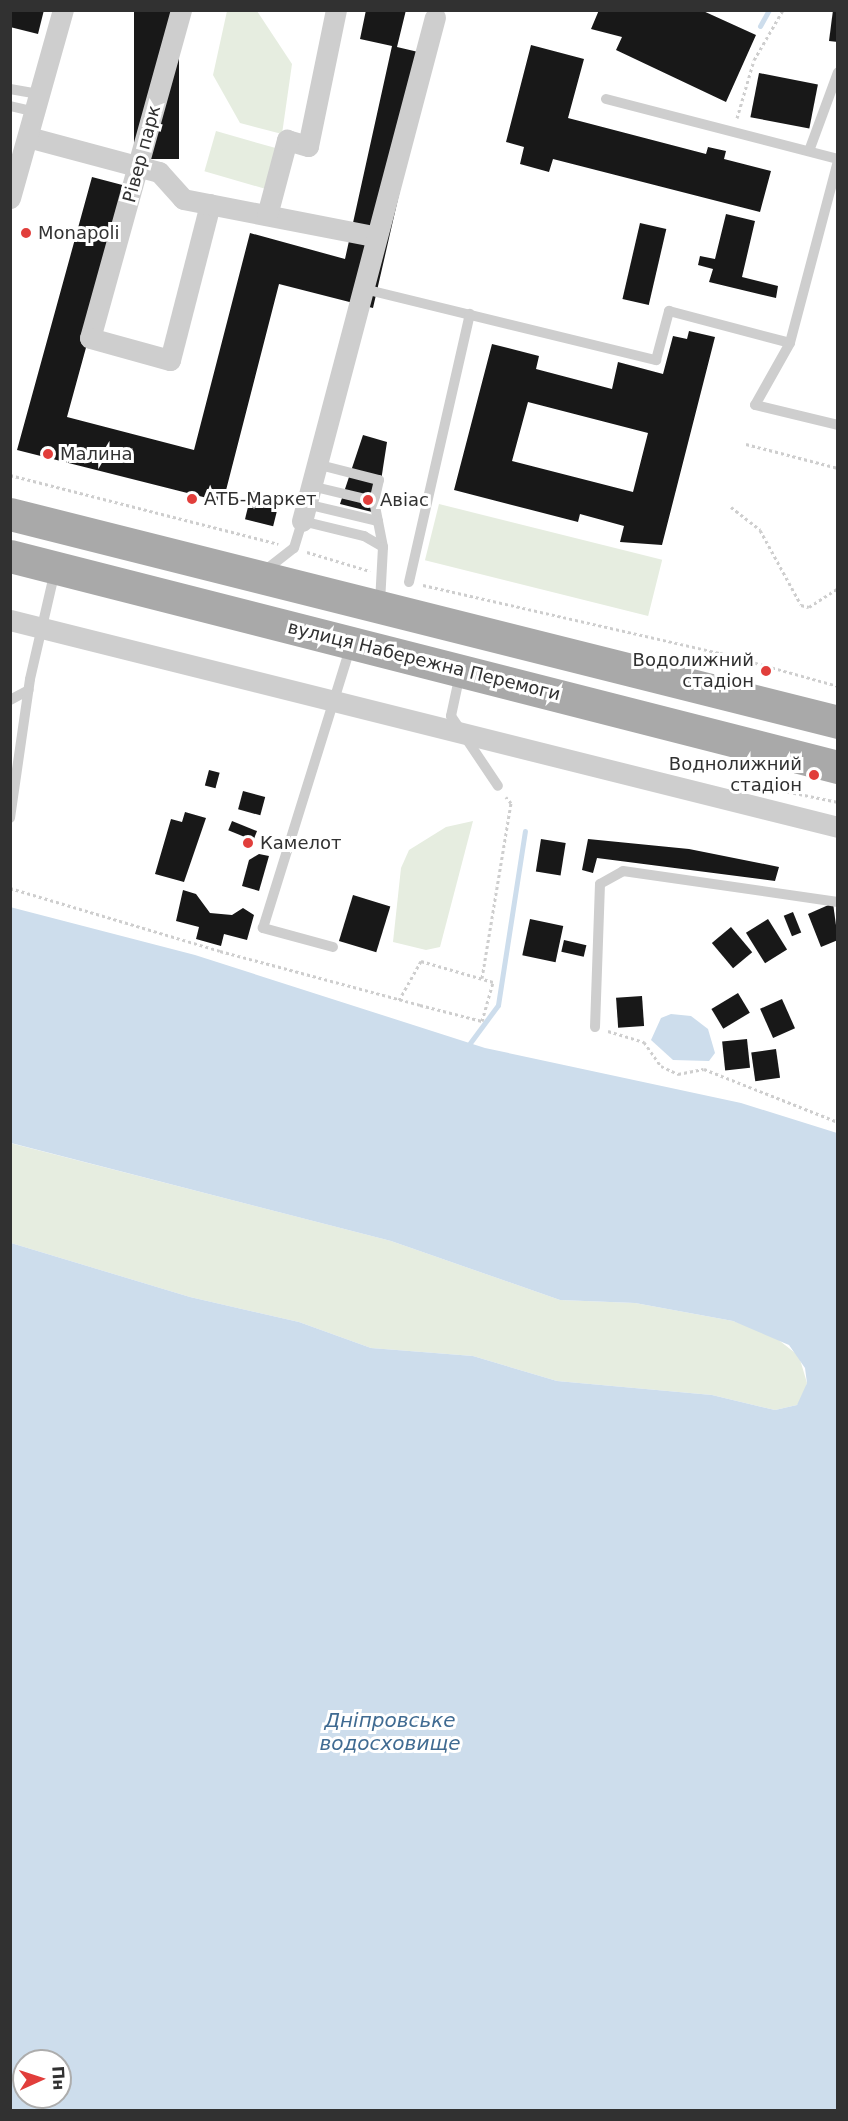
<!DOCTYPE html>
<html>
<head>
<meta charset="utf-8">
<style>
  body { margin:0 }
  #map { position:relative; width:848px; height:2121px; overflow:hidden; background:#fff; font-family:"DejaVu Sans",sans-serif }
  div>[style] { position:absolute }
  [style*='--x'] { left:calc(var(--x)*1px); top:calc(var(--y)*1px); width:calc(var(--w)*1px); rotate:calc(var(--a)*1deg) }
  .green>* { inset:0; background:#e6ede0; transform-origin:0 0 }
  .water>* { inset:0; background:#cdddec }
  .stream>* { height:5px; margin:-2.5px; padding:0 2.5px; transform-origin:2.5px; border-radius:2.5px; background:#cdddec }
  .building>* { inset:0; background:#181818; transform-origin:0 0 }
  .path>* { height:3px; margin-top:-1.5px; transform-origin:0; background:repeating-linear-gradient(90deg,#cecece 0 3px,transparent 0 6px) }
  .lane>* { height:10px; margin:-5px; padding:0 5px; transform-origin:5px; border-radius:5px; background:#cecece }
  .street>* { height:21px; margin:-10.5px; padding:0 10.5px; transform-origin:10.5px; border-radius:10.5px; background:#cecece }
  .primary>* { height:33px; margin:-16.5px; padding:0 16.5px; transform-origin:16.5px; border-radius:16.5px; background:#a9a9a9 }
  .dots>* { width:16px; height:16px; translate:-50% -50%; box-sizing:border-box; border:3px solid #fff; border-radius:50% }
  span { translate:-50% -50%; white-space:nowrap; text-align:center; line-height:1.15; -webkit-text-stroke:6px #fff; paint-order:stroke }
  .street-label { font-size:18px; color:#313131 }
  .poi-label { font-size:18px; color:#313131 }
  .left { translate:0 -50%; text-align:left }
  .right { translate:-100% -50%; text-align:right }
  .water-label { font-size:20px; color:#406b92; font-style:italic }
  .frame { position:absolute; inset:0; border:12px solid #313131; pointer-events:none }
  .north { position:absolute; left:12px; top:2049px; width:60px; height:60px; box-sizing:border-box; background:#fff; border:2px solid #adadad; border-radius:50%; rotate:87deg; font-size:16px; font-weight:700; line-height:24px; text-align:center; color:#313131 }
  .north::after { content:''; display:block; margin:auto; width:21px; height:27px; background:#e13e3b; clip-path:polygon(50% 0,100% 100%,50% 72%,0 100%) }
</style>
</head>
<body>
<div id="map">
  <div class="green">
    <i style="clip-path:polygon(227px 11px,257px 11px,292px 64px,282px 134px,240px 123px,213px 75px)"></i>
    <i style="left:216px;top:131px;width:63px;height:42px;rotate:16deg"></i>
    <i style="left:439px;top:504px;width:230px;height:58px;rotate:14deg"></i>
    <i style="clip-path:polygon(473px 821px,440px 947px,426px 950px,393px 942px,401px 868px,409px 850px,446px 827px)"></i>
    <i style="clip-path:polygon(10px 1143px,391px 1241px,560px 1300px,635px 1303px,733px 1321px,771px 1334px,799px 1356px,807px 1383px,803px 1397px,797px 1405px,775px 1410px,712px 1395px,557px 1381px,473px 1356px,371px 1348px,299px 1322px,190px 1297px,11px 1243px)"></i>
  </div>
  <div class="water">
    <i style="clip-path:polygon(evenodd,10px 907px,195px 955px,485px 1048px,741px 1103px,837px 1133px,837px 2110px,11px 2110px,11px 1243px,190px 1297px,299px 1322px,371px 1348px,473px 1356px,557px 1381px,712px 1395px,775px 1410px,797px 1405px,807px 1383px,805px 1368px,789px 1345px,733px 1321px,635px 1303px,560px 1300px,391px 1241px,11px 1143px,10px 907px,24px 2061px,60px 2061px,60px 2097px,24px 2097px,24px 2061px)"></i>
    <i style="clip-path:polygon(671px 1014px,691px 1016px,708px 1029px,715px 1053px,709px 1061px,673px 1060px,651px 1040px,661px 1018px)"></i>
  </div>
  <div class="stream">
    <i style="--x:760;--y:26;--w:18;--a:-61"></i>
    <i style="--x:470;--y:1043;--w:47;--a:-53.6"></i>
    <i style="--x:498;--y:1005;--w:176;--a:-81.2"></i>
  </div>
  <div class="building">
    <i style="clip-path:polygon(10px 10px,44px 10px,38px 34px,10px 27px)"></i>
    <i style="left:134px;top:10px;width:45px;height:149px"></i>
    <i style="clip-path:polygon(366px 10px,406px 10px,397px 47px,431px 55px,373px 308px,279px 284px,223px 502px,17px 450px,92px 177px,130px 187px,67px 417px,194px 450px,250px 233px,345px 259px,392px 46px,360px 39px)"></i>
    <i style="clip-path:polygon(599px 10px,701px 10px,756px 35px,726px 102px,616px 50px,622px 37px,591px 29px)"></i>
    <i style="clip-path:polygon(833px 10px,838px 10px,838px 42px,829px 41px)"></i>
    <i style="clip-path:polygon(531px 45px,584px 59px,568px 118px,706px 154px,708px 147px,726px 151px,724px 159px,771px 171px,760px 212px,553px 159px,549px 172px,520px 164px,524px 147px,506px 142px)"></i>
    <i style="left:759px;top:73px;width:60px;height:45px;rotate:11deg"></i>
    <i style="clip-path:polygon(726px 214px,755px 221px,742px 277px,778px 286px,776px 298px,709px 282px,713px 269px,698px 265px,700px 256px,715px 259px)"></i>
    <i style="left:640px;top:223px;width:27px;height:78px;rotate:13deg"></i>
    <i style="clip-path:polygon(evenodd,689px 331px,715px 337px,662px 545px,620px 542px,624px 526px,580px 514px,578px 522px,454px 490px,492px 344px,539px 356px,536px 369px,612px 389px,618px 362px,663px 374px,673px 336px,687px 339px,689px 331px,528px 402px,648px 433px,633px 492px,512px 461px,528px 402px)"></i>
    <i style="clip-path:polygon(363px 435px,387px 442px,376px 513px,340px 504px)"></i>
    <i style="left:252px;top:491px;width:29px;height:29px;rotate:14deg"></i>
    <i style="left:209px;top:770px;width:11px;height:16px;rotate:15deg"></i>
    <i style="left:243px;top:791px;width:23px;height:19px;rotate:15deg"></i>
    <i style="clip-path:polygon(185px 812px,206px 818px,184px 882px,155px 874px,171px 819px,182px 822px)"></i>
    <i style="left:232px;top:821px;width:27px;height:10px;rotate:22deg"></i>
    <i style="left:541px;top:839px;width:25px;height:33px;rotate:9deg"></i>
    <i style="clip-path:polygon(588px 839px,689px 849px,779px 867px,775px 881px,597px 858px,593px 873px,582px 870px)"></i>
    <i style="clip-path:polygon(259px 854px,269px 856px,259px 891px,242px 886px,249px 860px)"></i>
    <i style="clip-path:polygon(183px 890px,196px 894px,210px 913px,232px 915px,243px 908px,254px 915px,247px 940px,224px 934px,221px 946px,196px 939px,199px 927px,176px 921px)"></i>
    <i style="left:353px;top:895px;width:39px;height:48px;rotate:17deg"></i>
    <i style="clip-path:polygon(833px 903px,838px 940px,821px 947px,808px 914px)"></i>
    <i style="left:793px;top:912px;width:22px;height:10px;rotate:68deg"></i>
    <i style="left:530px;top:919px;width:34px;height:37px;rotate:12deg"></i>
    <i style="left:768px;top:919px;width:36px;height:26px;rotate:58deg"></i>
    <i style="left:731px;top:927px;width:33px;height:25px;rotate:50deg"></i>
    <i style="left:564px;top:940px;width:23px;height:12px;rotate:13deg"></i>
    <i style="left:738px;top:993px;width:23px;height:31px;rotate:59deg"></i>
    <i style="left:642px;top:996px;width:30px;height:26px;rotate:86deg"></i>
    <i style="left:782px;top:999px;width:32px;height:24px;rotate:66deg"></i>
    <i style="left:747px;top:1039px;width:29px;height:25px;rotate:84deg"></i>
    <i style="left:776px;top:1049px;width:29px;height:25px;rotate:82deg"></i>
  </div>
  <div class="path">
    <i style="--x:737;--y:118;--w:60;--a:-73.7"></i>
    <i style="--x:754;--y:60;--w:58;--a:-59.9"></i>
    <i style="--x:746;--y:444;--w:95;--a:14.6"></i>
    <i style="--x:10;--y:475;--w:277;--a:14.4"></i>
    <i style="--x:731;--y:507;--w:37;--a:38"></i>
    <i style="--x:760;--y:530;--w:85;--a:61.3"></i>
    <i style="--x:801;--y:605;--w:8;--a:14"></i>
    <i style="--x:809;--y:607;--w:35;--a:-33"></i>
    <i style="--x:307;--y:552;--w:66;--a:16.8"></i>
    <i style="--x:423;--y:585;--w:305;--a:12.9"></i>
    <i style="--x:720;--y:653;--w:123;--a:15.6"></i>
    <i style="--x:746;--y:783;--w:94;--a:11.7"></i>
    <i style="--x:10;--y:888;--w:219;--a:16.7"></i>
    <i style="--x:220;--y:951;--w:207;--a:15.1"></i>
    <i style="--x:420;--y:1005;--w:64;--a:14.5"></i>
    <i style="--x:482;--y:1021;--w:41;--a:-74.2"></i>
    <i style="--x:493;--y:982;--w:75;--a:-163.7"></i>
    <i style="--x:421;--y:961;--w:45;--a:119.4"></i>
    <i style="--x:482;--y:978;--w:177;--a:-80.6"></i>
    <i style="--x:511;--y:803;--w:8;--a:-130"></i>
    <i style="--x:608;--y:1031;--w:38;--a:17"></i>
    <i style="--x:644;--y:1042;--w:29;--a:55"></i>
    <i style="--x:661;--y:1066;--w:19;--a:25"></i>
    <i style="--x:678;--y:1074;--w:26;--a:-11"></i>
    <i style="--x:704;--y:1069;--w:144;--a:21.6"></i>
  </div>
  <div class="lane">
    <i style="--x:10;--y:89;--w:29;--a:10"></i>
    <i style="--x:606;--y:99;--w:240;--a:14.5"></i>
    <i style="--x:10;--y:106;--w:26;--a:13"></i>
    <i style="--x:809;--y:151;--w:84;--a:-69.8"></i>
    <i style="--x:838;--y:161;--w:188;--a:104.8"></i>
    <i style="--x:790;--y:343;--w:71;--a:119.4"></i>
    <i style="--x:755;--y:405;--w:85;--a:13.5"></i>
    <i style="--x:360;--y:288;--w:305;--a:13.7"></i>
    <i style="--x:656;--y:360;--w:51;--a:-75.1"></i>
    <i style="--x:669;--y:311;--w:125;--a:14.8"></i>
    <i style="--x:316;--y:464;--w:65;--a:14.3"></i>
    <i style="--x:379;--y:480;--w:22;--a:103"></i>
    <i style="--x:374;--y:501;--w:47;--a:78.9"></i>
    <i style="--x:311;--y:486;--w:65;--a:13.4"></i>
    <i style="--x:306;--y:504;--w:74;--a:13.3"></i>
    <i style="--x:263;--y:572;--w:39;--a:-38"></i>
    <i style="--x:294;--y:548;--w:28;--a:-73"></i>
    <i style="--x:302;--y:521;--w:64;--a:13.6"></i>
    <i style="--x:364;--y:536;--w:22;--a:30"></i>
    <i style="--x:383;--y:547;--w:56;--a:93.1"></i>
    <i style="--x:409;--y:582;--w:275;--a:-77.2"></i>
    <i style="--x:460;--y:674;--w:43;--a:102.1"></i>
    <i style="--x:451;--y:716;--w:84;--a:56.1"></i>
    <i style="--x:10;--y:700;--w:21;--a:-28"></i>
    <i style="--x:10;--y:818;--w:140;--a:-81.8"></i>
    <i style="--x:30;--y:679;--w:111;--a:-77"></i>
    <i style="--x:333;--y:947;--w:73;--a:-164.8"></i>
    <i style="--x:263;--y:928;--w:295;--a:-72.7"></i>
    <i style="--x:595;--y:1027;--w:143;--a:-88"></i>
    <i style="--x:600;--y:884;--w:26;--a:-29"></i>
    <i style="--x:623;--y:871;--w:217;--a:8.2"></i>
  </div>
  <div class="street">
    <i style="--x:181;--y:10;--w:340;--a:105.5"></i>
    <i style="--x:90;--y:338;--w:83;--a:15.4"></i>
    <i style="--x:170;--y:360;--w:161;--a:-75.6"></i>
    <i style="--x:28;--y:137;--w:136;--a:15"></i>
    <i style="--x:159;--y:172;--w:36;--a:48"></i>
    <i style="--x:183;--y:199;--w:195;--a:11"></i>
    <i style="--x:10;--y:198;--w:195;--a:-74.3"></i>
    <i style="--x:267;--y:215;--w:78;--a:-75.1"></i>
    <i style="--x:287;--y:140;--w:22;--a:16"></i>
    <i style="--x:308;--y:146;--w:139;--a:-78.4"></i>
    <i style="--x:302;--y:521;--w:521;--a:-75.22"></i>
    <i style="--x:10;--y:620;--w:853;--a:14.04"></i>
  </div>
  <div class="primary">
    <i style="--x:10;--y:514;--w:854;--a:14.1"></i>
    <i style="--x:10;--y:556;--w:854;--a:14.3"></i>
  </div>
  <div class="dots">
    <i style="left:26px;top:233px;background:#e13e3b"></i>
    <i style="left:48px;top:454px;background:#e13e3b"></i>
    <i style="left:192px;top:499px;background:#e13e3b"></i>
    <i style="left:368px;top:500px;background:#e13e3b"></i>
    <i style="left:766px;top:671px;background:#e13e3b"></i>
    <i style="left:814px;top:775px;background:#e13e3b"></i>
    <i style="left:248px;top:843px;background:#e13e3b"></i>
  </div>
  <div class="street-label">
    <span style="left:142px;top:154px;rotate:-75deg">Рівер парк</span>
    <span style="left:424px;top:661px;rotate:14deg">вулиця Набережна Перемоги</span>
  </div>
  <div class="poi-label">
    <span class="left" style="left:38px;top:233px">Monapoli</span>
    <span class="left" style="left:60px;top:454px">Малина</span>
    <span class="left" style="left:204px;top:499px">АТБ-Маркет</span>
    <span class="left" style="left:380px;top:500px">Авіас</span>
    <span class="right" style="left:754px;top:671px">Водолижний<br>стадіон</span>
    <span class="right" style="left:802px;top:775px">Воднолижний<br>стадіон</span>
    <span class="left" style="left:260px;top:843px">Камелот</span>
  </div>
  <div class="water-label">
    <span style="left:390px;top:1732px">Дніпровське<br>водосховище</span>
  </div>
  <div class="frame"></div>
  <div class="north">Пн</div>
</div>
</body>
</html>
